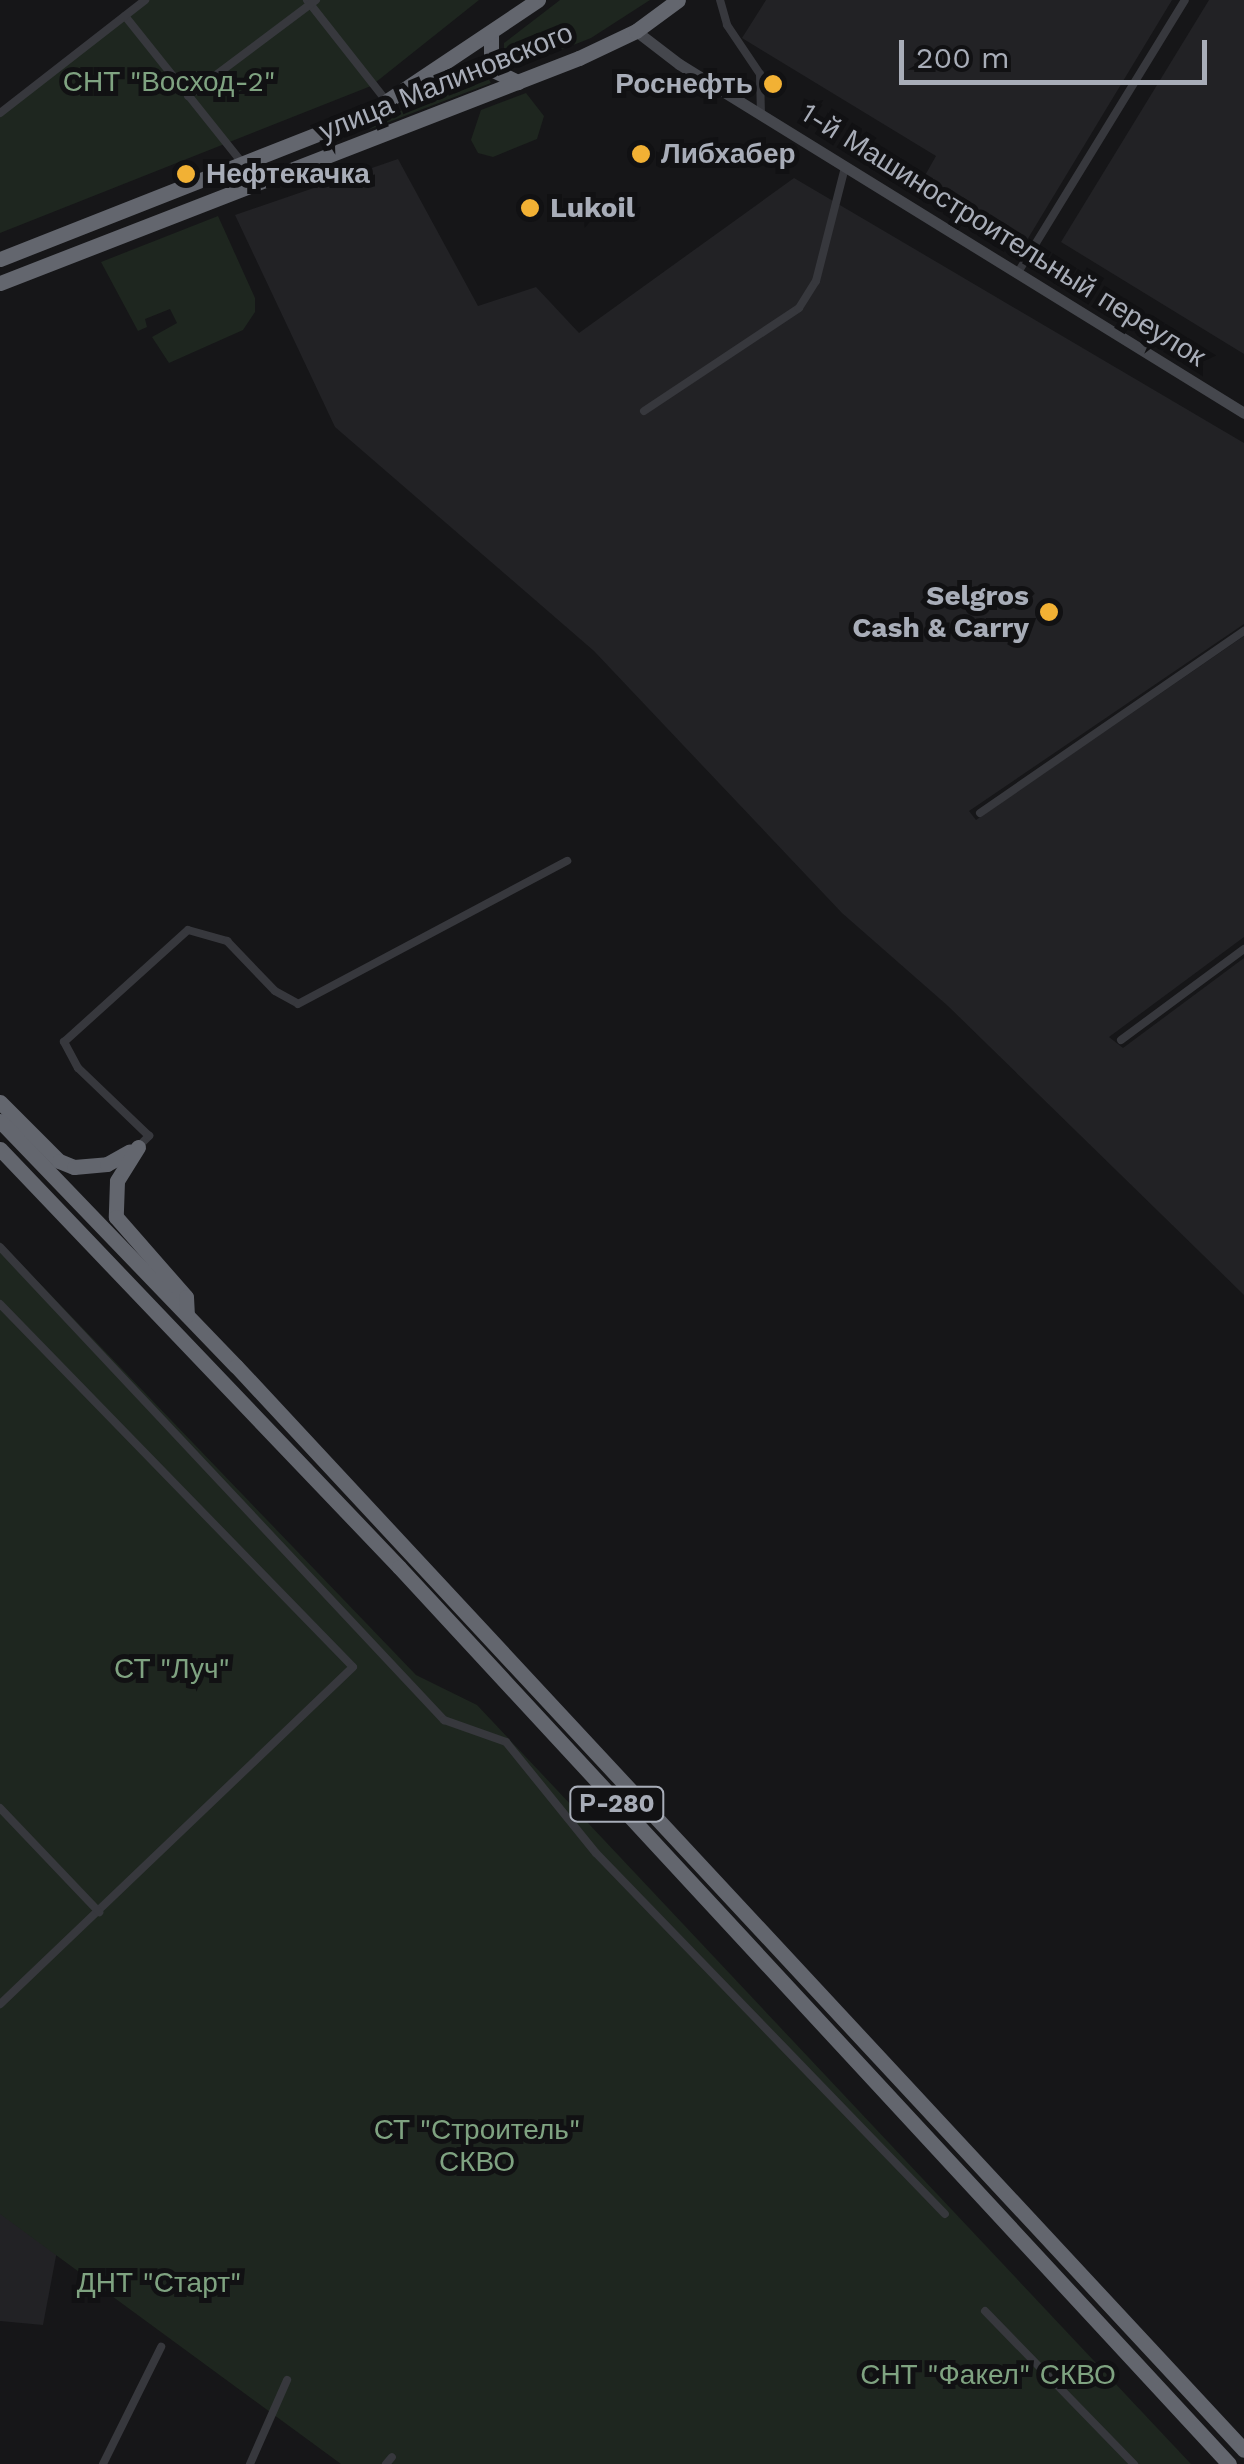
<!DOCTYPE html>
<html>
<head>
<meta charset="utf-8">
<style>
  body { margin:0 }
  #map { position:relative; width:1244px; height:2464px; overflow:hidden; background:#161618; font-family:"Work Sans",sans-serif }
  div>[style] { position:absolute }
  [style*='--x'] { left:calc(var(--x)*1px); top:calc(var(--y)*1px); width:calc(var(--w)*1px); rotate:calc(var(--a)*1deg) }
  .built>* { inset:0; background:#222225 }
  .green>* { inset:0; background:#1e261f }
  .street>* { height:8px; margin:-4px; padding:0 4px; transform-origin:4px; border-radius:4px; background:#37383d }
  .secondary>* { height:11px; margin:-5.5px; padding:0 5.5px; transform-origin:5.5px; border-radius:5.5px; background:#45474d }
  .highway>* { height:15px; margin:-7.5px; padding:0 7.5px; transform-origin:7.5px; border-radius:7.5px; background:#63666e }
  .dots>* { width:28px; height:28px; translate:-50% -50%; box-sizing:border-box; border:5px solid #111113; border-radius:50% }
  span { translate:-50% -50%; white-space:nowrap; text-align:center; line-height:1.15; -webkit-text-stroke:10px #111113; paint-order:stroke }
  .shield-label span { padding:2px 8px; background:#111113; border:2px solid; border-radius:8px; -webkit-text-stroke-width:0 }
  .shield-label { font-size:25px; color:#a8adb8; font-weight:700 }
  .park-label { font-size:28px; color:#7fa381 }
  .street-label { font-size:28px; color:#a8adb8 }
  .poi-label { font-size:28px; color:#a8adb8; font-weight:700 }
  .right { translate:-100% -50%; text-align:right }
  .left { translate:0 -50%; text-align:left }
  .scale { position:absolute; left:899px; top:40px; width:308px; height:45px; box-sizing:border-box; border:5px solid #a8adb8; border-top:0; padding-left:12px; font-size:30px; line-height:35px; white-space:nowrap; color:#a8adb8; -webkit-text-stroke:8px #111113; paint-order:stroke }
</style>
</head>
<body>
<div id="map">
  <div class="built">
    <i style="clip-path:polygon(766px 0,1172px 0,1024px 245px,919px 186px,936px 156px,742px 38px)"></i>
    <i style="clip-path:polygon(1209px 0,1244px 0,1244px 354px,1061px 242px)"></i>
    <i style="clip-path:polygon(398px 159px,478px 306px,536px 287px,579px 333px,794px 178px,1244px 443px,1244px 624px,969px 811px,976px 820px,1244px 636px,1244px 937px,1109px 1037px,1123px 1048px,1244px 958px,1244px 1295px,948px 1006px,842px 913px,594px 651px,335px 427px,235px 215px)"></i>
    <i style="clip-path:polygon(0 2196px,60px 2235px,43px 2325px,0 2321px)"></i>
  </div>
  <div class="green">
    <i style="clip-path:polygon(140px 0,479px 0,371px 86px,0 233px,0 109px)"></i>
    <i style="clip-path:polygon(560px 0,650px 0,591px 38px,520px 66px,504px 63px,504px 43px)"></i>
    <i style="clip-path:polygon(477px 60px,491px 83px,368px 130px,416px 102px)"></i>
    <i style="clip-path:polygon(526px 93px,544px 116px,537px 139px,493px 157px,478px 153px,471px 140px,481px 110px)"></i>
    <i style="clip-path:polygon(218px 216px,255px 298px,255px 312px,243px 330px,169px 363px,152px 337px,177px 323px,170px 309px,145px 319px,147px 327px,138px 331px,101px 262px)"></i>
    <i style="clip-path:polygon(0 1242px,416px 1675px,477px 1705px,1191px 2464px,341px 2464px,0 2214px)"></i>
  </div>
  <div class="street">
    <i style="--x:307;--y:0;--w:131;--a:51.8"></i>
    <i style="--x:720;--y:0;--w:26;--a:74"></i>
    <i style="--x:727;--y:25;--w:59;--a:56"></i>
    <i style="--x:760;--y:74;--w:42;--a:88.6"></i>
    <i style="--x:125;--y:16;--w:191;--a:51.4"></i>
    <i style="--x:188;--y:96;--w:160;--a:-36.9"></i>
    <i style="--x:0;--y:113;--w:184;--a:-37.9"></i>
    <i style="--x:1017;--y:274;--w:321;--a:-58.5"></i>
    <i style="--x:644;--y:411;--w:186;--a:-33.6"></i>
    <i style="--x:799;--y:308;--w:32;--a:-58"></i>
    <i style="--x:816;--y:281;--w:118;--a:-75.7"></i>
    <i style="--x:980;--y:813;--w:321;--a:-34.6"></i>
    <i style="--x:1121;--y:1040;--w:153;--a:-36.5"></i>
    <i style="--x:138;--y:1147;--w:16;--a:-45"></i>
    <i style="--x:149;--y:1136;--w:98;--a:-136.2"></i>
    <i style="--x:78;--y:1068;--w:30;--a:-118"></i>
    <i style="--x:64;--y:1042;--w:167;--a:-42.1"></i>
    <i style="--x:188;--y:930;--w:41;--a:15.8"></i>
    <i style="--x:227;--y:941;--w:69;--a:46.2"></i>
    <i style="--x:275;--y:991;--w:26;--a:29"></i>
    <i style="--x:298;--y:1004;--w:305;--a:-28"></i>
    <i style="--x:0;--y:1247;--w:649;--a:46.81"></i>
    <i style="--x:444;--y:1720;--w:66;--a:19.5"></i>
    <i style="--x:506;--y:1742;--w:143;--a:51"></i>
    <i style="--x:596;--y:1853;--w:502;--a:45.97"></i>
    <i style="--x:0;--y:1304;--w:506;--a:45.8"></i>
    <i style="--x:353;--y:1667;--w:488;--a:136.3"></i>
    <i style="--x:0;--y:1808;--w:144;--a:46.4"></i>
    <i style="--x:985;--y:2311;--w:214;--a:45.8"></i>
    <i style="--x:103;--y:2464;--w:131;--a:-63.6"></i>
    <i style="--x:250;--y:2464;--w:92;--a:-66.2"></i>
    <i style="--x:386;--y:2464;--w:9;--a:-49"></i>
  </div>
  <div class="secondary">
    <i style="--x:636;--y:31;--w:54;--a:37.5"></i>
    <i style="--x:679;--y:64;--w:664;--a:31.7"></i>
  </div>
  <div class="highway">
    <i style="--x:491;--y:35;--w:34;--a:90"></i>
    <i style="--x:491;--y:69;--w:30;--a:26"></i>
    <i style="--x:0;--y:259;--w:393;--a:-21.5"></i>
    <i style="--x:366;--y:115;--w:207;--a:-33.8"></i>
    <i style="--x:0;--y:283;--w:621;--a:-21.24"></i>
    <i style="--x:579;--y:58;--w:63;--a:-25.3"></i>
    <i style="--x:636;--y:31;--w:52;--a:-36.4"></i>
    <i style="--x:0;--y:1102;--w:83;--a:45"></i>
    <i style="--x:59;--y:1161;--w:16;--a:22"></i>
    <i style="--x:74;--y:1167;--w:33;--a:-5"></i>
    <i style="--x:107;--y:1164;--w:26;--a:-29"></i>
    <i style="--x:0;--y:1121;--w:340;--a:46.1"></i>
    <i style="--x:236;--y:1366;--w:1480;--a:47.08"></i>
    <i style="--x:138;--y:1147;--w:40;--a:122"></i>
    <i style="--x:117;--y:1181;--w:36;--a:92"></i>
    <i style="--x:116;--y:1217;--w:106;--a:48.8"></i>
    <i style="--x:186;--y:1297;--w:18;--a:87"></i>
    <i style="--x:0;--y:1149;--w:578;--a:46.33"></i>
    <i style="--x:399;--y:1567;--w:1222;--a:47.22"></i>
  </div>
  <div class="dots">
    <i style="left:773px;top:84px;background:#f2b134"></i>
    <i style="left:641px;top:154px;background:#f2b134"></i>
    <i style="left:186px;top:174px;background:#f2b134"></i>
    <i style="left:530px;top:208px;background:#f2b134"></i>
    <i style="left:1049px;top:612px;background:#f2b134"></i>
  </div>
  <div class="shield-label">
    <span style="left:617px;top:1804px">Р-280</span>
  </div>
  <div class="park-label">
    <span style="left:169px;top:82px">СНТ "Восход-2"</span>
    <span style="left:172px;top:1669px">СТ "Луч"</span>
    <span style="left:477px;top:2146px">СТ "Строитель"<br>СКВО</span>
    <span style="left:159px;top:2283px">ДНТ "Старт"</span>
    <span style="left:988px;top:2375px">СНТ "Факел" СКВО</span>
  </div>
  <div class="street-label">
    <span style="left:446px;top:82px;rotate:-22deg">улица Малиновского</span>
    <span style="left:1003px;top:235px;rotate:32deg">1-й Машиностроительный переулок</span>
  </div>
  <div class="poi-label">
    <span class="right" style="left:753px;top:84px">Роснефть</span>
    <span class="left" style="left:661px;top:154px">Либхабер</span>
    <span class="left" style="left:206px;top:174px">Нефтекачка</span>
    <span class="left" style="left:550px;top:208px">Lukoil</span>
    <span class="right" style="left:1029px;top:612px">Selgros<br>Cash &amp; Carry</span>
  </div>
  <div class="scale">200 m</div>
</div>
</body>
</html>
